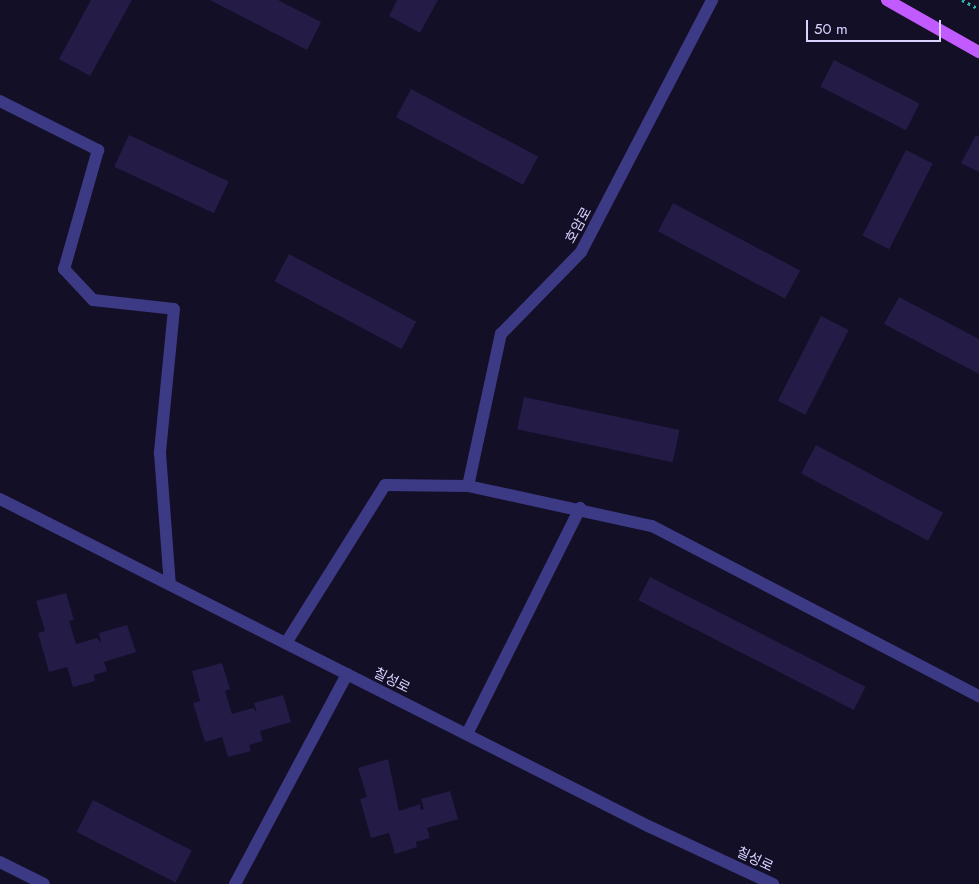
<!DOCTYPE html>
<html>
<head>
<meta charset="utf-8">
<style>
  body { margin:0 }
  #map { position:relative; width:979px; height:884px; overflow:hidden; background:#130f26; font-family:Jost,"Noto Sans KR",sans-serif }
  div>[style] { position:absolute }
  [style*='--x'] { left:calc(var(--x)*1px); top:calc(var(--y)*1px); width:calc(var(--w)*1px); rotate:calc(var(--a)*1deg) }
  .building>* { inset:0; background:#241b47; transform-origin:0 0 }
  .path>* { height:3px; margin-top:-1.5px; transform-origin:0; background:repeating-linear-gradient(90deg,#2fb8b0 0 2.5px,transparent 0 6.5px) }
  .minor>* { height:12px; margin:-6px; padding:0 6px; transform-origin:6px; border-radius:6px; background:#3d3a85 }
  .major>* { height:12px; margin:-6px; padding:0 6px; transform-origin:6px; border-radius:6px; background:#c25bff }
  span { translate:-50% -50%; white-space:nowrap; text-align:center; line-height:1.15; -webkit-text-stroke:4px #130f26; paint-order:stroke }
  .street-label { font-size:14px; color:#d9d4ff }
  .scale { position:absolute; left:806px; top:20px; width:135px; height:22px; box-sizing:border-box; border:2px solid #d9d4ff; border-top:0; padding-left:6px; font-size:15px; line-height:18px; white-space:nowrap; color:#d9d4ff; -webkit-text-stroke:4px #130f26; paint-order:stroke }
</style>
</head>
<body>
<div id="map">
  <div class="building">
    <i style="clip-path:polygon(91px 0,132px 0,90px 76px,59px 59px)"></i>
    <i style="clip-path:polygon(210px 0,278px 0,321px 22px,307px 50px)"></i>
    <i style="clip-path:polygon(397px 0,438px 0,420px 33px,389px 16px)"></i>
    <i style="left:834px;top:60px;width:96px;height:30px;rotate:27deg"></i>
    <i style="left:411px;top:89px;width:144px;height:32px;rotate:28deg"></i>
    <i style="left:129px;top:135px;width:110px;height:35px;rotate:25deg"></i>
    <i style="clip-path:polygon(976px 135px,979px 137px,979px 172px,961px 163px)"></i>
    <i style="left:906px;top:150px;width:30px;height:96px;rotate:27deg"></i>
    <i style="left:673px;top:203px;width:144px;height:32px;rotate:28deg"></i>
    <i style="left:289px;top:254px;width:144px;height:31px;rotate:28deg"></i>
    <i style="clip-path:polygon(899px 297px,979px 339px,979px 374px,884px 324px)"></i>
    <i style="left:821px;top:316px;width:31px;height:95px;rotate:27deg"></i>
    <i style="left:524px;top:397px;width:159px;height:33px;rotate:12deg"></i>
    <i style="left:816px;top:445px;width:144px;height:32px;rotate:28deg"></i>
    <i style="left:650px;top:577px;width:242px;height:26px;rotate:27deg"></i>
    <i style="clip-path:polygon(66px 593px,74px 620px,69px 621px,76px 644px,97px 638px,101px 643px,99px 633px,127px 625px,136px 652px,104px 662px,107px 671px,94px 675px,95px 681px,73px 687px,67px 667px,49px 672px,38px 633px,45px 631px,36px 601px)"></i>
    <i style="clip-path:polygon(222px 663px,230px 689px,225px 691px,232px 714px,253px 708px,257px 713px,254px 703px,283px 695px,291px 722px,260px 731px,263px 741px,249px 745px,251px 751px,228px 757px,222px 737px,205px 742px,193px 703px,200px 701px,192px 671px)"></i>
    <i style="clip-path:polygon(388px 759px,399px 811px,420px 804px,421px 810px,424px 809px,421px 799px,450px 791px,458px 819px,427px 828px,430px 838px,416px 842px,417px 847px,395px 854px,389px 833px,371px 838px,360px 799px,367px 797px,358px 768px)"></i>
    <i style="left:93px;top:800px;width:111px;height:36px;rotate:27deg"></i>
  </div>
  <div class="path">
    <i style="--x:962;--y:0;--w:19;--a:28"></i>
  </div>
  <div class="minor">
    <i style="--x:0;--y:101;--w:110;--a:26.6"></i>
    <i style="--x:98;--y:150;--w:124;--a:105.9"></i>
    <i style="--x:64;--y:269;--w:42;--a:46.9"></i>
    <i style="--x:93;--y:300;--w:81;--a:6.3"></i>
    <i style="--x:174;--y:309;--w:145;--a:95.6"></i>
    <i style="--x:160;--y:453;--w:132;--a:85.7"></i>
    <i style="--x:468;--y:486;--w:156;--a:-77.8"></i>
    <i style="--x:501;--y:334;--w:115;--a:-45.7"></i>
    <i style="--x:581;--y:252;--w:284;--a:-62.5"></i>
    <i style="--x:0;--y:499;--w:726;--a:26.78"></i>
    <i style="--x:648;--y:826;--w:138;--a:24.9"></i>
    <i style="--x:286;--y:643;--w:186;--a:-57.9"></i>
    <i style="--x:385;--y:485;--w:83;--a:0.7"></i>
    <i style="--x:468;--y:486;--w:188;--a:12.3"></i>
    <i style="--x:652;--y:526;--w:369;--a:27.5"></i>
    <i style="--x:467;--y:734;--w:253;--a:-63.4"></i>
    <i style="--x:0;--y:862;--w:49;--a:26.6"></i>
    <i style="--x:235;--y:884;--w:238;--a:-61.9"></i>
  </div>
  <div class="major">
    <i style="--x:887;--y:0;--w:106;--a:29.5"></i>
  </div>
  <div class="street-label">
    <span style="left:578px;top:225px;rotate:-61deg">호암로</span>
    <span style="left:392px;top:680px;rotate:27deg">칠성로</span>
    <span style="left:755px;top:859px;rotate:25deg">칠성로</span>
  </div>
  <div class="scale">50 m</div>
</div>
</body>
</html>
